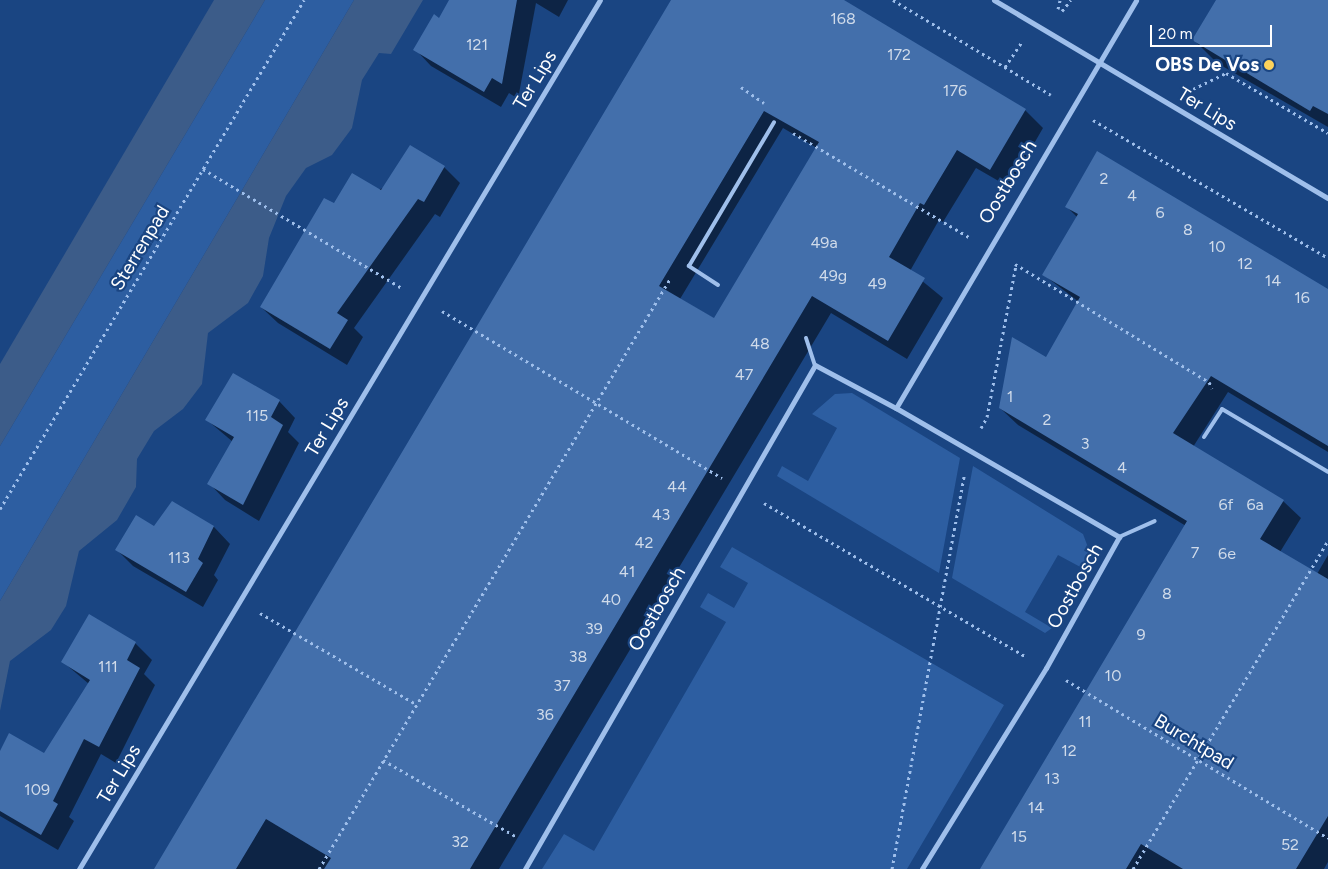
<!DOCTYPE html>
<html>
<head>
<meta charset="utf-8">
<style>
  body { margin:0 }
  #map { position:relative; width:1328px; height:869px; overflow:hidden; background:#1a4582; font-family:Figtree,sans-serif }
  div>[style] { position:absolute }
  [style*='--x'] { left:calc(var(--x)*1px); top:calc(var(--y)*1px); width:calc(var(--w)*1px); rotate:calc(var(--a)*1deg) }
  .green>* { inset:0; background:#2d5ea1 }
  .water>* { inset:0; background:#3c5c89 }
  .shadow>* { inset:0; background:#0007 }
  .building>* { inset:0; background:#436fab }
  .path>* { height:3px; margin-top:-1.5px; transform-origin:0; background:repeating-linear-gradient(90deg,#9fbfeb 0 2.5px,transparent 0 6.5px) }
  .lane>* { height:4px; margin:-2px; padding:0 2px; transform-origin:2px; border-radius:2px; background:#9fbfeb }
  .street>* { height:5px; margin:-2.5px; padding:0 2.5px; transform-origin:2.5px; border-radius:2.5px; background:#9fbfeb }
  .dots>* { width:14px; height:14px; translate:-50% -50%; box-sizing:border-box; border:2px solid #1a4582; border-radius:50% }
  span { translate:-50% -50%; white-space:nowrap; text-align:center; line-height:1.15; -webkit-text-stroke:4.5px #1a4582; paint-order:stroke }
  .number-label { font-size:16px; color:#d0dbea }
  .number-label span { -webkit-text-stroke-width:0 }
  .poi-label { font-size:19px; color:#fff; font-weight:700 }
  .right { translate:-100% -50%; text-align:right }
  .street-label { font-size:19px; color:#fff }
  .scale { position:absolute; left:1150px; top:25px; width:122px; height:22px; box-sizing:border-box; border:2px solid #fff; border-top:0; padding-left:6px; font-size:15px; line-height:18px; white-space:nowrap; color:#fff; -webkit-text-stroke:4px #1a4582; paint-order:stroke }
</style>
</head>
<body>
<div id="map">
  <div class="green">
    <i style="clip-path:polygon(265px 0,354px 0,0 601px,0 446px)"></i>
    <i style="clip-path:polygon(852px 393px,960px 458px,939px 573px,777px 476px,782px 466px,808px 481px,837px 428px,812px 414px,835px 394px)"></i>
    <i style="clip-path:polygon(973px 466px,1083px 534px,1089px 550px,1086px 570px,1058px 555px,1025px 612px,1052px 628px,1045px 633px,952px 578px)"></i>
    <i style="clip-path:polygon(732px 547px,1004px 705px,907px 869px,542px 869px,564px 834px,594px 851px,726px 622px,700px 607px,708px 593px,734px 608px,748px 583px,720px 567px)"></i>
  </div>
  <div class="water">
    <i style="clip-path:polygon(214px 0,265px 0,0 446px,0 364px)"></i>
    <i style="clip-path:polygon(354px 0,423px 0,391px 54px,379px 53px,362px 80px,352px 128px,332px 155px,306px 168px,286px 196px,269px 238px,263px 276px,248px 303px,208px 333px,202px 384px,183px 409px,154px 431px,137px 459px,136px 487px,117px 520px,79px 551px,66px 606px,51px 630px,10px 661px,0 711px,0 601px)"></i>
  </div>
  <div class="shadow">
    <i style="clip-path:polygon(450px 0,568px 0,559px 17px,536px 3px,518px 99px,509px 93px,501px 107px,431px 66px,415px 49px,442px 21px)"></i>
    <i style="clip-path:polygon(evenodd,673px 0,841px 0,1025px 110px,1043px 128px,1009px 187px,976px 168px,943px 222px,939px 220px,910px 271px,943px 298px,907px 359px,831px 313px,499px 869px,155px 869px,673px 0,783px 128px,817px 148px,715px 319px,680px 299px,783px 128px)"></i>
    <i style="clip-path:polygon(1218px 0,1328px 0,1328px 127px,1217px 63px,1194px 40px)"></i>
    <i style="clip-path:polygon(444px 167px,460px 183px,440px 217px,435px 214px,354px 328px,363px 337px,347px 365px,278px 323px,261px 307px,334px 205px)"></i>
    <i style="clip-path:polygon(1066px 206px,1328px 290px,1328px 452px,1228px 392px,1193px 447px,1283px 501px,1301px 518px,1280px 552px,1317px 574px,1328px 555px,1328px 862px,1324px 869px,982px 869px,1186px 526px,1018px 425px,1000px 408px,1046px 359px,1079px 302px,1044px 275px,1077px 217px)"></i>
    <i style="clip-path:polygon(279px 401px,295px 418px,288px 432px,299px 443px,259px 521px,225px 500px,209px 483px,233px 442px,207px 420px)"></i>
    <i style="clip-path:polygon(172px 502px,214px 527px,230px 544px,214px 575px,218px 580px,203px 607px,133px 566px,117px 550px,155px 527px)"></i>
    <i style="clip-path:polygon(135px 643px,152px 660px,144px 674px,155px 685px,116px 763px,101px 754px,69px 817px,74px 821px,58px 850px,0 816px,0 754px,44px 755px,89px 684px,63px 662px)"></i>
  </div>
  <div class="building">
    <i style="clip-path:polygon(449px 0,517px 0,502px 84px,492px 78px,484px 92px,413px 50px,434px 14px,439px 18px)"></i>
    <i style="clip-path:polygon(evenodd,671px 0,844px 0,1026px 109px,990px 170px,957px 150px,924px 205px,920px 203px,889px 257px,925px 278px,888px 341px,812px 296px,470px 869px,324px 869px,331px 858px,266px 819px,236px 869px,154px 869px,671px 0,764px 111px,819px 142px,714px 318px,659px 286px,764px 111px)"></i>
    <i style="clip-path:polygon(1216px 0,1328px 0,1328px 114px,1313px 106px,1310px 111px,1192px 40px)"></i>
    <i style="clip-path:polygon(410px 145px,445px 166px,424px 202px,418px 199px,337px 313px,348px 320px,330px 349px,260px 307px,324px 198px,334px 203px,352px 173px,381px 190px)"></i>
    <i style="clip-path:polygon(1097px 151px,1328px 289px,1328px 446px,1211px 376px,1173px 433px,1284px 500px,1260px 539px,1328px 579px,1328px 816px,1296px 869px,1183px 869px,1141px 844px,1126px 869px,980px 869px,1187px 521px,999px 408px,1012px 337px,1046px 357px,1080px 297px,1042px 275px,1078px 214px,1065px 207px)"></i>
    <i style="clip-path:polygon(233px 373px,280px 400px,271px 417px,283px 425px,243px 505px,207px 484px,234px 437px,205px 420px)"></i>
    <i style="clip-path:polygon(172px 501px,214px 526px,198px 559px,203px 563px,186px 592px,115px 550px,136px 515px,154px 526px)"></i>
    <i style="clip-path:polygon(89px 614px,136px 642px,127px 660px,140px 668px,99px 747px,84px 739px,53px 801px,58px 804px,41px 835px,0 811px,0 751px,9px 733px,44px 753px,90px 680px,61px 662px)"></i>
  </div>
  <div class="path">
    <i style="--x:893;--y:0;--w:184;--a:31"></i>
    <i style="--x:1058;--y:9;--w:9;--a:-77"></i>
    <i style="--x:1062;--y:11;--w:14;--a:-51"></i>
    <i style="--x:1005;--y:67;--w:29;--a:-56"></i>
    <i style="--x:741;--y:87;--w:28;--a:35"></i>
    <i style="--x:1193;--y:89;--w:37;--a:-26"></i>
    <i style="--x:1226;--y:73;--w:118;--a:30.5"></i>
    <i style="--x:1093;--y:120;--w:273;--a:30.4"></i>
    <i style="--x:793;--y:133;--w:204;--a:30.6"></i>
    <i style="--x:203;--y:169;--w:230;--a:30.9"></i>
    <i style="--x:1015;--y:264;--w:227;--a:31.3"></i>
    <i style="--x:1209;--y:382;--w:7;--a:63"></i>
    <i style="--x:442;--y:311;--w:326;--a:30.8"></i>
    <i style="--x:981;--y:428;--w:13;--a:-61"></i>
    <i style="--x:987;--y:417;--w:155;--a:-79.2"></i>
    <i style="--x:764;--y:503;--w:304;--a:30.4"></i>
    <i style="--x:0;--y:509;--w:593;--a:-59.15"></i>
    <i style="--x:260;--y:613;--w:181;--a:30.3"></i>
    <i style="--x:1066;--y:680;--w:306;--a:31.1"></i>
    <i style="--x:383;--y:760;--w:155;--a:29.9"></i>
    <i style="--x:319;--y:869;--w:687;--a:-59.25"></i>
    <i style="--x:892;--y:869;--w:400;--a:-79.6"></i>
    <i style="--x:1133;--y:869;--w:382;--a:-59.3"></i>
  </div>
  <div class="lane">
    <i style="--x:718;--y:285;--w:35;--a:-147"></i>
    <i style="--x:689;--y:266;--w:167;--a:-59.4"></i>
    <i style="--x:806;--y:338;--w:28;--a:72"></i>
    <i style="--x:1204;--y:437;--w:33;--a:-57"></i>
    <i style="--x:1222;--y:409;--w:123;--a:30.7"></i>
    <i style="--x:1119;--y:537;--w:39;--a:-24"></i>
  </div>
  <div class="street">
    <i style="--x:994;--y:0;--w:388;--a:30.7"></i>
    <i style="--x:896;--y:408;--w:258;--a:30"></i>
    <i style="--x:1119;--y:537;--w:150;--a:119.1"></i>
    <i style="--x:1046;--y:668;--w:236;--a:121.7"></i>
    <i style="--x:79;--y:869;--w:1013;--a:-59.06"></i>
    <i style="--x:525;--y:869;--w:581;--a:-60.08"></i>
    <i style="--x:815;--y:365;--w:92;--a:28"></i>
    <i style="--x:896;--y:408;--w:473;--a:-59.5"></i>
  </div>
  <div class="dots">
    <i style="left:1269px;top:65px;background:#fcd25b"></i>
  </div>
  <div class="number-label">
    <span style="left:843px;top:19px">168</span>
    <span style="left:477px;top:45px">121</span>
    <span style="left:899px;top:55px">172</span>
    <span style="left:955px;top:91px">176</span>
    <span style="left:1104px;top:179px">2</span>
    <span style="left:1132px;top:196px">4</span>
    <span style="left:1160px;top:213px">6</span>
    <span style="left:1188px;top:230px">8</span>
    <span style="left:824px;top:243px">49a</span>
    <span style="left:1217px;top:247px">10</span>
    <span style="left:1245px;top:264px">12</span>
    <span style="left:833px;top:276px">49g</span>
    <span style="left:1273px;top:281px">14</span>
    <span style="left:877px;top:284px">49</span>
    <span style="left:1302px;top:298px">16</span>
    <span style="left:760px;top:344px">48</span>
    <span style="left:744px;top:375px">47</span>
    <span style="left:1010px;top:397px">1</span>
    <span style="left:257px;top:416px">115</span>
    <span style="left:1047px;top:420px">2</span>
    <span style="left:1085px;top:444px">3</span>
    <span style="left:1122px;top:468px">4</span>
    <span style="left:677px;top:487px">44</span>
    <span style="left:1226px;top:505px">6f</span>
    <span style="left:1255px;top:505px">6a</span>
    <span style="left:661px;top:515px">43</span>
    <span style="left:644px;top:543px">42</span>
    <span style="left:1195px;top:553px">7</span>
    <span style="left:1227px;top:554px">6e</span>
    <span style="left:179px;top:558px">113</span>
    <span style="left:627px;top:572px">41</span>
    <span style="left:1167px;top:594px">8</span>
    <span style="left:611px;top:600px">40</span>
    <span style="left:594px;top:629px">39</span>
    <span style="left:1141px;top:635px">9</span>
    <span style="left:578px;top:657px">38</span>
    <span style="left:108px;top:667px">111</span>
    <span style="left:1113px;top:676px">10</span>
    <span style="left:562px;top:686px">37</span>
    <span style="left:545px;top:715px">36</span>
    <span style="left:1085px;top:722px">11</span>
    <span style="left:1069px;top:751px">12</span>
    <span style="left:1052px;top:779px">13</span>
    <span style="left:37px;top:790px">109</span>
    <span style="left:1036px;top:808px">14</span>
    <span style="left:1019px;top:837px">15</span>
    <span style="left:460px;top:842px">32</span>
    <span style="left:1290px;top:845px">52</span>
  </div>
  <div class="poi-label">
    <span class="right" style="left:1259px;top:65px">OBS De Vos</span>
  </div>
  <div class="street-label">
    <span style="left:535px;top:80px;rotate:-59deg">Ter Lips</span>
    <span style="left:1207px;top:109px;rotate:31deg">Ter Lips</span>
    <span style="left:1008px;top:182px;rotate:-59deg">Oostbosch</span>
    <span style="left:140px;top:248px;rotate:-59deg">Sterrenpad</span>
    <span style="left:327px;top:427px;rotate:-59deg">Ter Lips</span>
    <span style="left:1075px;top:586px;rotate:-61deg">Oostbosch</span>
    <span style="left:657px;top:609px;rotate:-60deg">Oostbosch</span>
    <span style="left:1194px;top:742px;rotate:31deg">Burchtpad</span>
    <span style="left:119px;top:774px;rotate:-59deg">Ter Lips</span>
  </div>
  <div class="scale">20 m</div>
</div>
</body>
</html>
